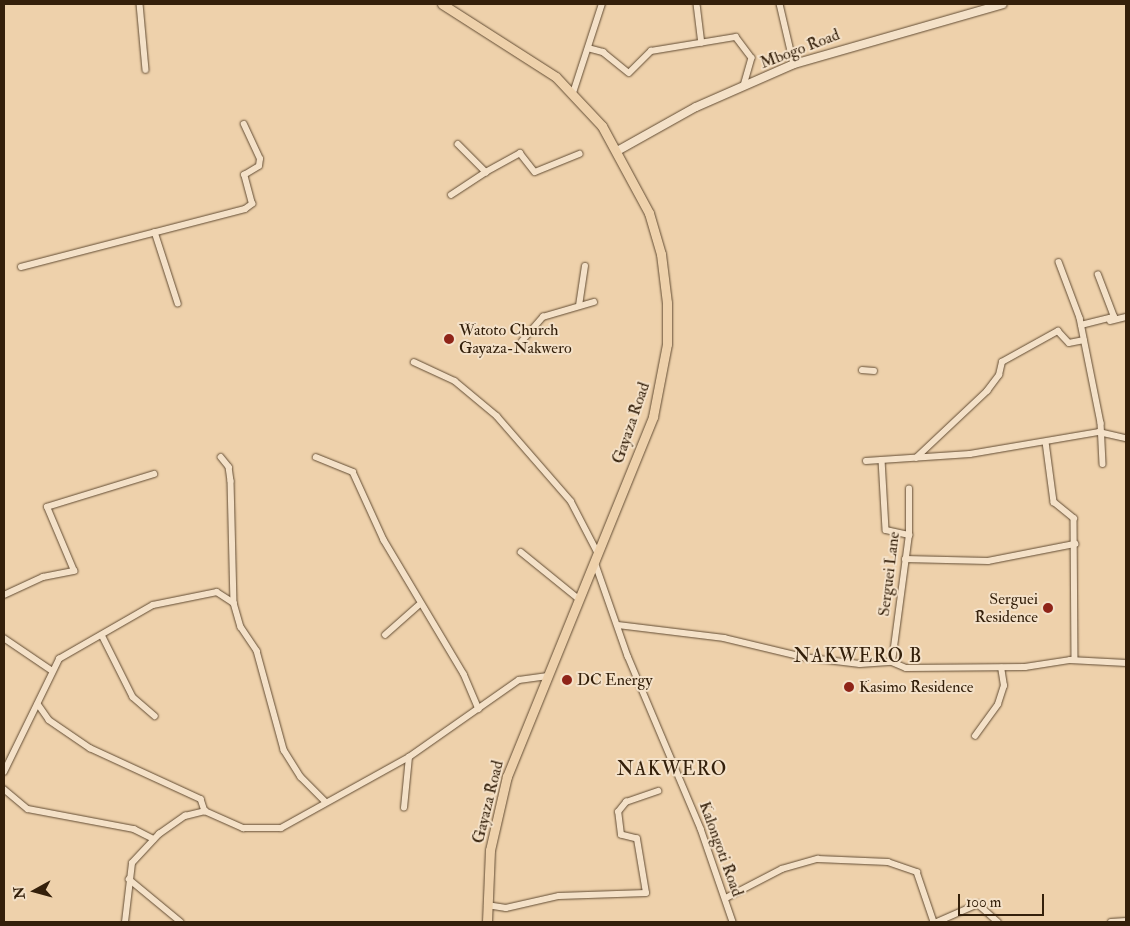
<!DOCTYPE html>
<html>
<head>
<meta charset="utf-8">
<style>
  body { margin:0 }
  #map { position:relative; width:1130px; height:926px; overflow:hidden; background:#eed1ab; font-family:"IM FELL Double Pica",serif }
  div>[style] { position:absolute }
  [style*='--x'] { left:calc(var(--x)*1px); top:calc(var(--y)*1px); width:calc(var(--w)*1px); rotate:calc(var(--a)*1deg) }
  .roads { filter:drop-shadow(0 0 1px #624c33) drop-shadow(0 0 1px #624c33) }
  .street>* { height:5.5px; margin:-2.75px; padding:0 2.75px; transform-origin:2.75px; border-radius:2.75px; background:#f4e1c8 }
  .secondary>* { height:8px; margin:-4px; padding:0 4px; transform-origin:4px; border-radius:4px; background:#f4e1c8 }
  .primary>* { height:9px; margin:-4.5px; padding:0 4.5px; transform-origin:4.5px; border-radius:4.5px; background:#eed1ab }
  .dots>* { width:14px; height:14px; translate:-50% -50%; box-sizing:border-box; border:2px solid #f4e1c8; border-radius:50% }
  span { translate:-50% -50%; white-space:nowrap; text-align:center; line-height:1.15; -webkit-text-stroke:4px #f4e1c8; paint-order:stroke }
  .street-label { font-size:16px; color:#34200b }
  .poi-label { font-size:16px; color:#34200b }
  .left { translate:0 -50%; text-align:left }
  .right { translate:-100% -50%; text-align:right }
  .quarter-label { font-size:19px; color:#34200b; letter-spacing:1px }
  .frame { position:absolute; inset:0; border:5px solid #34200b; pointer-events:none }
  .north { position:absolute; left:10px; top:866px; width:50px; height:50px; -webkit-text-stroke:4px #f4e1c8; paint-order:stroke; rotate:263deg; font-size:14px; font-weight:700; line-height:20px; text-align:center; color:#34200b }
  .north::after { content:''; display:block; margin:auto; width:18px; height:22px; background:#34200b; clip-path:polygon(50% 0,100% 100%,50% 72%,0 100%) }
  .scale { position:absolute; left:958px; top:894px; width:86px; height:22px; box-sizing:border-box; border:2px solid #34200b; border-top:0; padding-left:6px; font-size:15px; line-height:18px; white-space:nowrap; color:#34200b; -webkit-text-stroke:4px #f4e1c8; paint-order:stroke }
</style>
</head>
<body>
<div id="map">
  <div class="roads">
    <div class="street">
      <i style="--x:140;--y:4;--w:66;--a:84.8"></i>
      <i style="--x:697;--y:4;--w:39;--a:83"></i>
      <i style="--x:780;--y:4;--w:62;--a:76.9"></i>
      <i style="--x:588;--y:48;--w:16;--a:15"></i>
      <i style="--x:603;--y:52;--w:33;--a:39"></i>
      <i style="--x:629;--y:73;--w:31;--a:-45"></i>
      <i style="--x:651;--y:51;--w:86;--a:-9.4"></i>
      <i style="--x:736;--y:37;--w:26;--a:53"></i>
      <i style="--x:752;--y:58;--w:29;--a:106"></i>
      <i style="--x:573;--y:93;--w:94;--a:-72"></i>
      <i style="--x:458;--y:144;--w:40;--a:45"></i>
      <i style="--x:486;--y:172;--w:39;--a:-29"></i>
      <i style="--x:520;--y:153;--w:24;--a:52"></i>
      <i style="--x:535;--y:172;--w:48;--a:-22.2"></i>
      <i style="--x:451;--y:195;--w:42;--a:-33.3"></i>
      <i style="--x:155;--y:232;--w:75;--a:72.1"></i>
      <i style="--x:1059;--y:262;--w:60;--a:69.4"></i>
      <i style="--x:1080;--y:318;--w:107;--a:78.7"></i>
      <i style="--x:1101;--y:423;--w:41;--a:87.2"></i>
      <i style="--x:21;--y:267;--w:231;--a:-14.5"></i>
      <i style="--x:245;--y:209;--w:9;--a:-36"></i>
      <i style="--x:252;--y:204;--w:30;--a:-105"></i>
      <i style="--x:244;--y:175;--w:17;--a:-31"></i>
      <i style="--x:259;--y:166;--w:7;--a:-82"></i>
      <i style="--x:260;--y:159;--w:38;--a:-115"></i>
      <i style="--x:579;--y:306;--w:40;--a:-81.5"></i>
      <i style="--x:1110;--y:321;--w:16;--a:-14"></i>
      <i style="--x:1081;--y:325;--w:34;--a:-14"></i>
      <i style="--x:1114;--y:317;--w:45;--a:-110.9"></i>
      <i style="--x:522;--y:341;--w:32;--a:-49"></i>
      <i style="--x:543;--y:317;--w:53;--a:-16.4"></i>
      <i style="--x:414;--y:362;--w:45;--a:24.9"></i>
      <i style="--x:455;--y:381;--w:55;--a:39.8"></i>
      <i style="--x:497;--y:416;--w:113;--a:49"></i>
      <i style="--x:571;--y:501;--w:59;--a:62.6"></i>
      <i style="--x:862;--y:370;--w:12;--a:5"></i>
      <i style="--x:1046;--y:442;--w:61;--a:82.4"></i>
      <i style="--x:1054;--y:502;--w:26;--a:39"></i>
      <i style="--x:1074;--y:518;--w:142;--a:89.6"></i>
      <i style="--x:221;--y:457;--w:13;--a:51"></i>
      <i style="--x:229;--y:467;--w:14;--a:82"></i>
      <i style="--x:231;--y:481;--w:122;--a:88.6"></i>
      <i style="--x:316;--y:457;--w:40;--a:22"></i>
      <i style="--x:353;--y:472;--w:75;--a:65.5"></i>
      <i style="--x:384;--y:540;--w:156;--a:59.2"></i>
      <i style="--x:464;--y:674;--w:38;--a:67"></i>
      <i style="--x:916;--y:458;--w:98;--a:-43.3"></i>
      <i style="--x:987;--y:391;--w:20;--a:-53"></i>
      <i style="--x:999;--y:375;--w:13;--a:-77"></i>
      <i style="--x:1002;--y:362;--w:64;--a:-29"></i>
      <i style="--x:1058;--y:331;--w:16;--a:47"></i>
      <i style="--x:1069;--y:343;--w:15;--a:-11"></i>
      <i style="--x:882;--y:460;--w:70;--a:86.7"></i>
      <i style="--x:886;--y:530;--w:24;--a:12"></i>
      <i style="--x:866;--y:461;--w:104;--a:-3.9"></i>
      <i style="--x:970;--y:454;--w:131;--a:-9.7"></i>
      <i style="--x:1099;--y:432;--w:28;--a:13"></i>
      <i style="--x:521;--y:552;--w:75;--a:39"></i>
      <i style="--x:905;--y:559;--w:83;--a:1.4"></i>
      <i style="--x:988;--y:561;--w:89;--a:-11.1"></i>
      <i style="--x:595;--y:562;--w:100;--a:70.7"></i>
      <i style="--x:628;--y:656;--w:188;--a:67.1"></i>
      <i style="--x:701;--y:829;--w:98;--a:71"></i>
      <i style="--x:4;--y:595;--w:43;--a:-24.8"></i>
      <i style="--x:43;--y:577;--w:32;--a:-11"></i>
      <i style="--x:74;--y:571;--w:69;--a:-112.9"></i>
      <i style="--x:47;--y:507;--w:112;--a:-17.1"></i>
      <i style="--x:618;--y:625;--w:107;--a:7"></i>
      <i style="--x:724;--y:638;--w:81;--a:13.5"></i>
      <i style="--x:803;--y:657;--w:57;--a:7"></i>
      <i style="--x:860;--y:664;--w:32;--a:-4"></i>
      <i style="--x:892;--y:662;--w:15;--a:23"></i>
      <i style="--x:906;--y:668;--w:119;--a:-0.5"></i>
      <i style="--x:1025;--y:667;--w:46;--a:-8.8"></i>
      <i style="--x:1070;--y:660;--w:56;--a:3.1"></i>
      <i style="--x:102;--y:635;--w:69;--a:63.4"></i>
      <i style="--x:133;--y:697;--w:29;--a:41"></i>
      <i style="--x:385;--y:635;--w:45;--a:-41.4"></i>
      <i style="--x:4;--y:638;--w:57;--a:34.2"></i>
      <i style="--x:892;--y:662;--w:128;--a:-82.4"></i>
      <i style="--x:909;--y:535;--w:46;--a:-90"></i>
      <i style="--x:38;--y:704;--w:19;--a:55"></i>
      <i style="--x:49;--y:720;--w:50;--a:34.3"></i>
      <i style="--x:90;--y:748;--w:122;--a:24.7"></i>
      <i style="--x:201;--y:799;--w:13;--a:72"></i>
      <i style="--x:975;--y:736;--w:39;--a:-54"></i>
      <i style="--x:998;--y:704;--w:19;--a:-72"></i>
      <i style="--x:1004;--y:686;--w:18;--a:-99"></i>
      <i style="--x:4;--y:772;--w:126;--a:-64"></i>
      <i style="--x:59;--y:659;--w:108;--a:-29.9"></i>
      <i style="--x:153;--y:605;--w:65;--a:-11.5"></i>
      <i style="--x:217;--y:592;--w:20;--a:33"></i>
      <i style="--x:234;--y:603;--w:25;--a:74"></i>
      <i style="--x:241;--y:627;--w:29;--a:56"></i>
      <i style="--x:257;--y:651;--w:103;--a:74.7"></i>
      <i style="--x:284;--y:750;--w:32;--a:58"></i>
      <i style="--x:301;--y:777;--w:35;--a:45"></i>
      <i style="--x:4;--y:789;--w:31;--a:40"></i>
      <i style="--x:28;--y:809;--w:108;--a:10.7"></i>
      <i style="--x:134;--y:829;--w:22;--a:27"></i>
      <i style="--x:404;--y:808;--w:51;--a:-84.4"></i>
      <i style="--x:129;--y:879;--w:67;--a:39.6"></i>
      <i style="--x:726;--y:898;--w:63;--a:-27.4"></i>
      <i style="--x:782;--y:869;--w:37;--a:-16"></i>
      <i style="--x:818;--y:859;--w:70;--a:2.5"></i>
      <i style="--x:888;--y:862;--w:31;--a:19"></i>
      <i style="--x:917;--y:872;--w:53;--a:71.2"></i>
      <i style="--x:487;--y:905;--w:19;--a:9"></i>
      <i style="--x:506;--y:908;--w:54;--a:-12.8"></i>
      <i style="--x:559;--y:896;--w:87;--a:-2"></i>
      <i style="--x:646;--y:893;--w:55;--a:-99.5"></i>
      <i style="--x:637;--y:839;--w:16;--a:-166"></i>
      <i style="--x:621;--y:835;--w:23;--a:-97"></i>
      <i style="--x:618;--y:812;--w:13;--a:-51"></i>
      <i style="--x:626;--y:802;--w:34;--a:-19"></i>
      <i style="--x:125;--y:922;--w:59;--a:-83.2"></i>
      <i style="--x:132;--y:863;--w:40;--a:-47"></i>
      <i style="--x:159;--y:834;--w:32;--a:-35"></i>
      <i style="--x:185;--y:816;--w:21;--a:-14"></i>
      <i style="--x:205;--y:811;--w:42;--a:24.1"></i>
      <i style="--x:243;--y:828;--w:38;--a:0"></i>
      <i style="--x:281;--y:828;--w:146;--a:-29"></i>
      <i style="--x:409;--y:757;--w:134;--a:-35"></i>
      <i style="--x:519;--y:680;--w:27;--a:-8"></i>
      <i style="--x:937;--y:922;--w:45;--a:-23.7"></i>
      <i style="--x:978;--y:904;--w:27;--a:42"></i>
      <i style="--x:1111;--y:922;--w:15;--a:-4"></i>
    </div>
    <div class="secondary">
      <i style="--x:619;--y:150;--w:88;--a:-29.2"></i>
      <i style="--x:696;--y:107;--w:107;--a:-23.7"></i>
      <i style="--x:794;--y:64;--w:217;--a:-16"></i>
    </div>
    <div class="primary">
      <i style="--x:442;--y:4;--w:135;--a:32.6"></i>
      <i style="--x:556;--y:77;--w:67;--a:46.8"></i>
      <i style="--x:602;--y:126;--w:99;--a:61.6"></i>
      <i style="--x:649;--y:213;--w:43;--a:73.7"></i>
      <i style="--x:661;--y:254;--w:49;--a:83"></i>
      <i style="--x:667;--y:303;--w:41;--a:90"></i>
      <i style="--x:667;--y:344;--w:74;--a:100.9"></i>
      <i style="--x:653;--y:417;--w:388;--a:112.1"></i>
      <i style="--x:507;--y:776;--w:76;--a:102.9"></i>
      <i style="--x:490;--y:850;--w:72;--a:92.4"></i>
    </div>
  </div>
  <div class="dots">
    <i style="left:449px;top:339px;background:#8f2418"></i>
    <i style="left:1048px;top:608px;background:#8f2418"></i>
    <i style="left:567px;top:680px;background:#8f2418"></i>
    <i style="left:849px;top:687px;background:#8f2418"></i>
  </div>
  <div class="street-label">
    <span style="left:800px;top:49px;rotate:-21deg">Mbogo Road</span>
    <span style="left:631px;top:423px;rotate:-71deg">Gayaza Road</span>
    <span style="left:889px;top:574px;rotate:-83deg">Serguei Lane</span>
    <span style="left:488px;top:802px;rotate:-76deg">Gayaza Road</span>
    <span style="left:721px;top:849px;rotate:70deg">Kalongoti Road</span>
  </div>
  <div class="poi-label">
    <span class="left" style="left:459px;top:339px">Watoto Church<br>Gayaza-Nakwero</span>
    <span class="right" style="left:1038px;top:608px">Serguei<br>Residence</span>
    <span class="left" style="left:577px;top:680px">DC Energy</span>
    <span class="left" style="left:859px;top:687px">Kasimo Residence</span>
  </div>
  <div class="quarter-label">
    <span style="left:858px;top:657px">NAKWERO B</span>
    <span style="left:672px;top:770px">NAKWERO</span>
  </div>
  <div class="frame"></div>
  <div class="north">N</div>
  <div class="scale">100 m</div>
</div>
</body>
</html>
